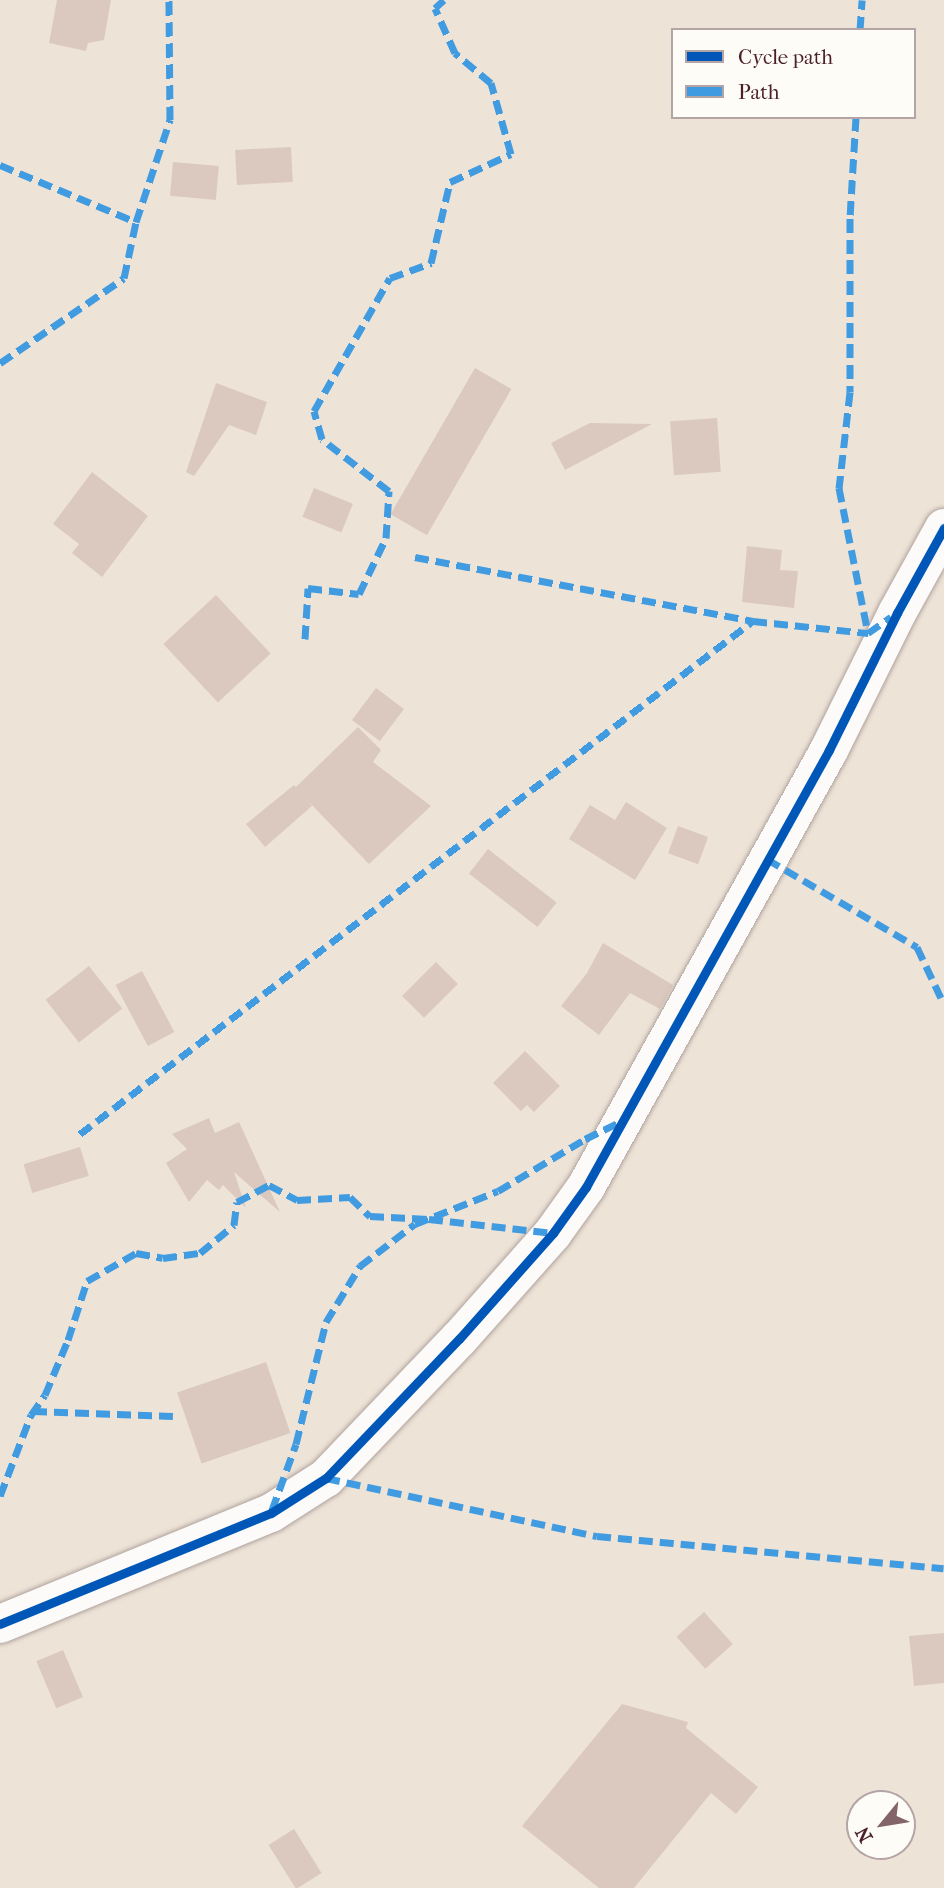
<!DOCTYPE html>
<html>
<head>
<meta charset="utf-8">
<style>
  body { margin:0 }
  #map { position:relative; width:944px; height:1888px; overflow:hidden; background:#eee3d7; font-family:"IM FELL French Canon",serif }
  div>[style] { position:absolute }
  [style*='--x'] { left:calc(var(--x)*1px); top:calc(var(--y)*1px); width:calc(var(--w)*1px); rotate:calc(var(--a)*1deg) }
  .building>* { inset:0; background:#dbc9bf; transform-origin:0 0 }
  .roads { filter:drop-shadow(0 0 2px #afa39e) drop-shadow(0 0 2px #afa39e) }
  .minor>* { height:38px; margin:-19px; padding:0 19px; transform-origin:19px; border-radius:19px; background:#fcfbf9 }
  .quiet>* { height:7px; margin-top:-3.5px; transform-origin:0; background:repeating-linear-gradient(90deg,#409be1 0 14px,transparent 0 21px) }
  .cycleway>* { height:9px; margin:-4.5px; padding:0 4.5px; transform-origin:4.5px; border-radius:4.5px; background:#0057b8 }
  span { translate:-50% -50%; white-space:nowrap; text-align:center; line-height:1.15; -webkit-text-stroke:6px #fdfcf7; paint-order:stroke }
  .legend { position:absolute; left:671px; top:28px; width:245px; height:91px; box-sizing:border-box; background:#fdfcf7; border:2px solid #b5a4a5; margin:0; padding:9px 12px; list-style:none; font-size:21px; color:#4a1f2b }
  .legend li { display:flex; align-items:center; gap:14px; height:35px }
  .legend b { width:35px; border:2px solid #b5a4a5 }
  .north { position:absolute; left:846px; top:1790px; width:70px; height:70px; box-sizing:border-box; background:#fdfcf7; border:2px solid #b5a4a5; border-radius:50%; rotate:240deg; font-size:19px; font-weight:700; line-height:28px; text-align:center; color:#4a1f2b }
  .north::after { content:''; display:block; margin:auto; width:24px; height:32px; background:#836467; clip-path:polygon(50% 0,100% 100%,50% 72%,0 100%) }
</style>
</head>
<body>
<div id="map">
  <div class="building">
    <i style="clip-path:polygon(57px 0,111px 0,104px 40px,88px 43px,86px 51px,49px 43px)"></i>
    <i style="left:291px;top:147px;width:35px;height:56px;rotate:87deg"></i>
    <i style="left:173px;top:162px;width:46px;height:34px;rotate:5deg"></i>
    <i style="left:475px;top:368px;width:42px;height:169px;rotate:30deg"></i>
    <i style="clip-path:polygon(216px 383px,267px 402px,256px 435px,229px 425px,194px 476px,186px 472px)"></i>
    <i style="left:717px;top:418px;width:54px;height:47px;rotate:86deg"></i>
    <i style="clip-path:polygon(590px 423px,652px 424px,565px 470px,551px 443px)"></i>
    <i style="clip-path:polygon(92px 472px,148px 516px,102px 577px,72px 553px,79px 544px,53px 524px)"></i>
    <i style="left:314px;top:488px;width:42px;height:31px;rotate:22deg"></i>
    <i style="clip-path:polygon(747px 546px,782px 550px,780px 570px,798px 571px,794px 608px,742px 602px)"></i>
    <i style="left:216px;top:595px;width:80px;height:72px;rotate:47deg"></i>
    <i style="left:376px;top:688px;width:35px;height:40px;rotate:37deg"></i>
    <i style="clip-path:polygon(358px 727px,381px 750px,373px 762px,431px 806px,369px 864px,306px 799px,312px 806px,265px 847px,246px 824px,294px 785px,296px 787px)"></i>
    <i style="clip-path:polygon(626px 802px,667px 828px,635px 880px,569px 839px,590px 805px,615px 820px)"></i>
    <i style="left:678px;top:826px;width:32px;height:29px;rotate:20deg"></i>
    <i style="left:488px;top:849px;width:87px;height:31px;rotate:38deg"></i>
    <i style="clip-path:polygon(603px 943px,673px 985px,660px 1009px,630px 993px,599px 1035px,561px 1006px,587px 973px)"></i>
    <i style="left:436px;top:962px;width:31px;height:48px;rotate:45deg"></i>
    <i style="left:89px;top:966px;width:54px;height:55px;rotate:52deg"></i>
    <i style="left:142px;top:971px;width:69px;height:30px;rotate:62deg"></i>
    <i style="clip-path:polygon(525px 1051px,560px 1086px,534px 1112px,527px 1105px,521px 1111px,493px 1083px)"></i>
    <i style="clip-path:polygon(209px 1118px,215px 1133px,239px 1122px,280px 1212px,234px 1172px,246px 1208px,223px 1185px,219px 1190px,207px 1180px,189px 1202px,166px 1163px,187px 1149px,172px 1134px)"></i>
    <i style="left:80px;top:1147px;width:30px;height:59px;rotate:73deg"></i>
    <i style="left:266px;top:1362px;width:75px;height:94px;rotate:71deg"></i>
    <i style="left:704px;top:1612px;width:43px;height:37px;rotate:48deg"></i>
    <i style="clip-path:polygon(944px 1633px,944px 1683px,914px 1686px,909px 1636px)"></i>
    <i style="left:63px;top:1650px;width:51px;height:29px;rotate:67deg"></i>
    <i style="clip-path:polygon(622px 1704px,688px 1722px,686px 1728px,758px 1787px,736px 1814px,711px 1793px,634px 1888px,599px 1888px,522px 1826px)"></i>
    <i style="left:294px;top:1829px;width:52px;height:30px;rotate:58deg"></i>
  </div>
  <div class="roads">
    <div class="minor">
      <i style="--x:0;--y:1624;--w:293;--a:-22.3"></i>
      <i style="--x:271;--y:1513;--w:65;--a:-32.5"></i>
      <i style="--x:326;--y:1478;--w:192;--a:-46.3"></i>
      <i style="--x:459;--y:1339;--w:142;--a:-48.4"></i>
      <i style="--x:553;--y:1233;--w:57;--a:-54.3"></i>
      <i style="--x:586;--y:1187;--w:500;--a:-60.92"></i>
      <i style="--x:829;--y:750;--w:153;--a:-63.6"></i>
      <i style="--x:897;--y:613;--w:97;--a:-61.1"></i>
    </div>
  </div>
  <div class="quiet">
    <i style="--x:860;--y:30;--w:30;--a:-86"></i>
    <i style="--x:856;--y:117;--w:101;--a:93.4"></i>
    <i style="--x:850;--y:218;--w:174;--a:90"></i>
    <i style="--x:850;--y:392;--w:97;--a:96.5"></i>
    <i style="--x:839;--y:488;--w:148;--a:78.7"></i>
    <i style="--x:0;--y:165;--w:147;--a:22.7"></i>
    <i style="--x:0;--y:363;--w:150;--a:-34.4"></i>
    <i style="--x:124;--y:278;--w:57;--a:-77.9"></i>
    <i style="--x:136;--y:222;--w:108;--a:-71.6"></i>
    <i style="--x:170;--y:120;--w:120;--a:-90.5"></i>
    <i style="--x:415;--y:557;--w:344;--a:10.7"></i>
    <i style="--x:753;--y:621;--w:116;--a:6"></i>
    <i style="--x:868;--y:633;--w:28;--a:-35"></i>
    <i style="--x:305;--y:639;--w:51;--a:-86.6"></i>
    <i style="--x:308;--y:588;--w:51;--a:6.7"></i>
    <i style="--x:359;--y:594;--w:62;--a:-64.3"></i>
    <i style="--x:386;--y:538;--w:47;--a:-86.3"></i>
    <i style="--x:389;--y:491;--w:85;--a:-142.2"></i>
    <i style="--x:322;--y:439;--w:29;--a:-106"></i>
    <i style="--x:314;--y:411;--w:153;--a:-60.3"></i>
    <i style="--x:390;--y:278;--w:44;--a:-20.1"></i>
    <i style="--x:431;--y:263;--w:83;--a:-76.8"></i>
    <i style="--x:450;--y:182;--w:67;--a:-24.7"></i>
    <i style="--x:511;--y:154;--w:74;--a:-105.7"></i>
    <i style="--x:491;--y:83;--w:47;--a:-140.2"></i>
    <i style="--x:455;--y:53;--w:49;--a:-114"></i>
    <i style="--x:435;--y:8;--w:12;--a:-42"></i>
    <i style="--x:767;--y:859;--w:174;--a:30.4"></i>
    <i style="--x:917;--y:947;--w:63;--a:64.7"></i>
    <i style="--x:80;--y:1134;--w:846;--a:-37.32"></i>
    <i style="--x:33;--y:1411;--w:140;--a:2"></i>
    <i style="--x:326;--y:1478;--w:277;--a:12.1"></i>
    <i style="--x:597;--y:1536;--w:348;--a:5.3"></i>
    <i style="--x:0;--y:1496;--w:87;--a:-69.1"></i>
    <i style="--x:31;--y:1415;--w:24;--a:-55"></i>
    <i style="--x:45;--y:1395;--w:60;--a:-67.3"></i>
    <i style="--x:68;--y:1340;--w:62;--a:-72.1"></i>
    <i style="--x:87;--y:1281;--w:56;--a:-29.7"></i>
    <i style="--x:136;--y:1253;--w:27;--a:10"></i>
    <i style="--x:163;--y:1258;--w:37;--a:-8"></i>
    <i style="--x:200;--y:1253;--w:44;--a:-39.5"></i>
    <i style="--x:234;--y:1225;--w:23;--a:-83"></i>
    <i style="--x:237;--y:1202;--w:36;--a:-28"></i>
    <i style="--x:269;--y:1185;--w:32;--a:28"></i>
    <i style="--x:297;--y:1200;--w:53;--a:-3.2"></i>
    <i style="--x:350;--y:1197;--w:28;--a:44"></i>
    <i style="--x:370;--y:1216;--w:59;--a:2.9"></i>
    <i style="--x:429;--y:1219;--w:125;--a:6.4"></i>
    <i style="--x:272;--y:1510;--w:70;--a:-70"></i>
    <i style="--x:296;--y:1444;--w:126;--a:-76.2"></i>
    <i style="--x:326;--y:1322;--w:66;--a:-58.7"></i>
    <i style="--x:360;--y:1266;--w:69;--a:-37.4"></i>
    <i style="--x:415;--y:1224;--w:89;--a:-21.7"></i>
    <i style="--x:498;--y:1191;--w:101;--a:-30.9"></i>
    <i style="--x:585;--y:1139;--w:39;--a:-26"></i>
  </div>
  <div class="cycleway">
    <i style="--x:0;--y:1624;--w:293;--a:-22.3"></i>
    <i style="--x:271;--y:1513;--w:65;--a:-32.5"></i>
    <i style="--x:326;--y:1478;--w:192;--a:-46.3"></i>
    <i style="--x:459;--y:1339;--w:142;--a:-48.4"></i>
    <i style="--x:553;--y:1233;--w:57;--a:-54.3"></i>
    <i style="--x:586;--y:1187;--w:500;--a:-60.92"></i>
    <i style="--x:829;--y:750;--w:153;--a:-63.6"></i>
    <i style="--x:897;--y:613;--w:97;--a:-61.1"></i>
  </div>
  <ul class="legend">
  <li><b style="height:9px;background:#0057b8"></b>Cycle path</li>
  <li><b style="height:9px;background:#409be1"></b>Path</li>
  </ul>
  <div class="north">N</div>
</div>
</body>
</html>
